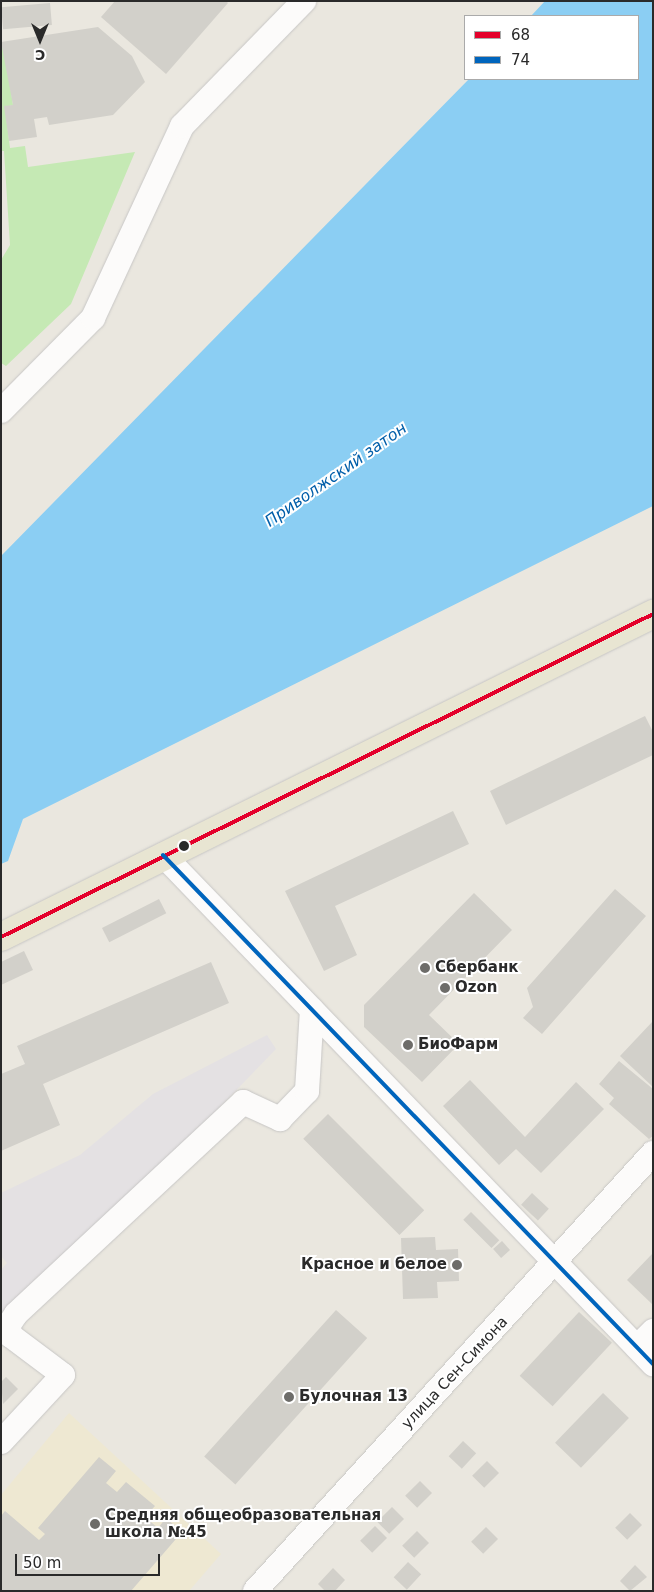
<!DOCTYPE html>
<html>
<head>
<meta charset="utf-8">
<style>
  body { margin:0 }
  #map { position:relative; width:654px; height:1592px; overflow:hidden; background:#eae7df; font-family:"DejaVu Sans",sans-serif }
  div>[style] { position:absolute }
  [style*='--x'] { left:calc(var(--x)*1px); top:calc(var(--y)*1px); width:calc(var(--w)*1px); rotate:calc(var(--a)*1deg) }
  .industrial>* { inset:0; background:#e4e1e3 }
  .education>* { inset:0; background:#eee8d2 }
  .green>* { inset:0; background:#c5e9b4 }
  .water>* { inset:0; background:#8bcef3 }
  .building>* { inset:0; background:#d2d0ca; transform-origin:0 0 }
  .roads { filter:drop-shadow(0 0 1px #c7c6c5) drop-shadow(0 0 1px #c7c6c5) }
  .minor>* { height:24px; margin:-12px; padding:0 12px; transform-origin:12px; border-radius:12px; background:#fcfbfa }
  .major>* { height:28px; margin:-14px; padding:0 14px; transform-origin:14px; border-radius:14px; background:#e8e5d2 }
  .bus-1>* { height:4px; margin:-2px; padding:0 2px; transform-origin:2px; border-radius:2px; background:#e4002b }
  .bus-2>* { height:4px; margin:-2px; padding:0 2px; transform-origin:2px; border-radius:2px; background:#0065bd }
  .dots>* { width:14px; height:14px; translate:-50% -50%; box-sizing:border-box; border:2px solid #fff; border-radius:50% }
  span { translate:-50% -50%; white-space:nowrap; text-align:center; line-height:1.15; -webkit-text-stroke:4px #fff; paint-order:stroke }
  .poi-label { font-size:15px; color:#2a2a2a; font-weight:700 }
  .left { translate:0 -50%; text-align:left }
  .right { translate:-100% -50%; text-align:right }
  .street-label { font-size:15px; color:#2a2a2a }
  .water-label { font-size:16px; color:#005ea9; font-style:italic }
  .frame { position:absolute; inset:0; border:2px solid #2a2a2a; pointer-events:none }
  .legend { position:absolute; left:464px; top:15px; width:175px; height:65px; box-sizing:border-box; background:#fff; border:1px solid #aaa; margin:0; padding:6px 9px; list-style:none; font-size:15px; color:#2a2a2a }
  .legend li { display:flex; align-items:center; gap:10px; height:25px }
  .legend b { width:25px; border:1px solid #aaa }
  .north { position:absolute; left:15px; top:15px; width:50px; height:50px; -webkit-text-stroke:4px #fff; paint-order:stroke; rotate:180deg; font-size:14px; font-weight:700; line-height:20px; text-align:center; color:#2a2a2a }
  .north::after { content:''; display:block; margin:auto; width:18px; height:22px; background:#2a2a2a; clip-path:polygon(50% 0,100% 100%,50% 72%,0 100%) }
  .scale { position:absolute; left:15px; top:1554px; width:145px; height:22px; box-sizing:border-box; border:2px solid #2a2a2a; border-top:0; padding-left:6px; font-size:15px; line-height:18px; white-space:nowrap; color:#2a2a2a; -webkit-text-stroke:4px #fff; paint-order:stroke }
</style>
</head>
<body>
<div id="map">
  <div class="industrial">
    <i style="clip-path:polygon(267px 1035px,276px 1049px,1px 1333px,1px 1270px,7px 1263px,1px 1256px,1px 1193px,80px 1155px,153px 1094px)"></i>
  </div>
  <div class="education">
    <i style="clip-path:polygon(69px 1413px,221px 1554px,189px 1591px,1px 1591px,1px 1495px)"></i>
  </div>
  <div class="green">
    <i style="clip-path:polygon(1px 46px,4px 46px,13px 105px,5px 107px,10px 148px,25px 146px,28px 167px,135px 152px,71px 304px,6px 366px,1px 363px,1px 260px,10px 245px,4px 151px,1px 151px)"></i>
  </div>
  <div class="water">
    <i style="clip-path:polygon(545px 1px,653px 1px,653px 506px,23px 819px,8px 861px,1px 864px,1px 556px,469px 79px,638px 79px,638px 16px,531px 16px)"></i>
  </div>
  <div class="building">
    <i style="clip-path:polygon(115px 1px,226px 1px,228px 3px,166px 74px,101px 17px)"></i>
    <i style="left:50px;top:3px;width:22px;height:49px;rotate:85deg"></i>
    <i style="clip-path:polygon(98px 27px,132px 56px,145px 82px,113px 115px,49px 125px,47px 117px,34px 119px,37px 137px,9px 141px,4px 106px,13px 105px,1px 42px)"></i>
    <i style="clip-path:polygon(645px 716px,653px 732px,653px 755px,506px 825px,490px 791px)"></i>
    <i style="clip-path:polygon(453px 811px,469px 844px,335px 906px,357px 955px,324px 971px,285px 891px)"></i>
    <i style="clip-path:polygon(615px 889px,646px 916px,542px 1034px,523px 1018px,533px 1007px,527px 988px)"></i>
    <i style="clip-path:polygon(474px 893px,512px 930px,429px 1015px,459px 1044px,422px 1082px,364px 1027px,364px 1005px)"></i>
    <i style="left:159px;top:899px;width:16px;height:64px;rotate:63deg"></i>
    <i style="clip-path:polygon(24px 951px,33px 970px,1px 985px,1px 962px)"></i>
    <i style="clip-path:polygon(211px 962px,229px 1003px,43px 1084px,60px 1125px,1px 1151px,1px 1074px,25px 1064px,17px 1046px)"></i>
    <i style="clip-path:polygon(653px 1021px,653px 1087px,620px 1056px)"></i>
    <i style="clip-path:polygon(619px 1061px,653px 1089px,653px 1136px,649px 1139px,609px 1104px,614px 1098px,599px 1084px)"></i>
    <i style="clip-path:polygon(470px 1080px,525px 1137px,576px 1082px,604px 1109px,541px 1173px,516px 1149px,499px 1165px,443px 1106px)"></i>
    <i style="left:328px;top:1114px;width:136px;height:35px;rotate:45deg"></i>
    <i style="left:532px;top:1193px;width:23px;height:16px;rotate:43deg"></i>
    <i style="left:471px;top:1212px;width:40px;height:11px;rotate:45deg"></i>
    <i style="clip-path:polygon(435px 1237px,436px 1250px,458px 1249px,459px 1281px,437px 1282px,438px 1298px,403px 1299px,401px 1238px)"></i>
    <i style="left:502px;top:1241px;width:12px;height:12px;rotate:48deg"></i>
    <i style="clip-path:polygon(653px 1253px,653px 1305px,627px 1280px)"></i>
    <i style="left:336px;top:1310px;width:42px;height:197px;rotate:42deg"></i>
    <i style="left:579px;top:1312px;width:45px;height:87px;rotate:43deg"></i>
    <i style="clip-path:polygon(6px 1377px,18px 1389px,3px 1404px,1px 1382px)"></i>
    <i style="left:603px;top:1393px;width:36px;height:69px;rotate:44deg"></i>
    <i style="left:463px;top:1441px;width:18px;height:21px;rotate:43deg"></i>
    <i style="clip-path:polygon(99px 1457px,116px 1471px,106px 1483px,117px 1492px,126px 1482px,155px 1506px,145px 1517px,158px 1528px,166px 1518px,182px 1532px,131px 1591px,1px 1591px,1px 1516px,5px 1511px,39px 1540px,45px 1534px,38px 1528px)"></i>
    <i style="left:487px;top:1461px;width:17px;height:21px;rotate:45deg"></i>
    <i style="left:420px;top:1481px;width:17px;height:21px;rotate:45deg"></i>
    <i style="left:392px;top:1507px;width:17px;height:21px;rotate:45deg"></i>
    <i style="left:630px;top:1513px;width:17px;height:21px;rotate:45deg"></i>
    <i style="left:375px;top:1526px;width:17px;height:21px;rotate:45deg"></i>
    <i style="left:486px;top:1527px;width:17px;height:21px;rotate:45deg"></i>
    <i style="left:417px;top:1531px;width:17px;height:21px;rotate:45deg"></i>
    <i style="left:408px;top:1562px;width:18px;height:21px;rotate:43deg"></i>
    <i style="clip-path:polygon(635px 1565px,647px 1577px,630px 1591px,620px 1581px)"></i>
    <i style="clip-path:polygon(333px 1568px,345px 1580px,335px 1591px,325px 1591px,318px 1584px)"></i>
  </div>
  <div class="roads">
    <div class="minor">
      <i style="--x:1;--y:411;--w:131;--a:-45.3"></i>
      <i style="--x:93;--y:318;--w:212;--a:-65.1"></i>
      <i style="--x:182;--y:126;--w:175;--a:-45.7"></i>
      <i style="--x:163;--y:855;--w:707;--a:46.09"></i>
      <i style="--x:637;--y:1347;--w:23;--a:-45"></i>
      <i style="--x:1;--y:1442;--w:91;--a:-47.2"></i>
      <i style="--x:63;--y:1375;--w:65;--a:-143.1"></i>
      <i style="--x:11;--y:1336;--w:10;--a:-107"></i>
      <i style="--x:8;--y:1326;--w:14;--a:-56"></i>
      <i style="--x:16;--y:1314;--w:311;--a:-43"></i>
      <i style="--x:243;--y:1102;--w:41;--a:24.7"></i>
      <i style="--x:280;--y:1119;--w:39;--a:-46"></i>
      <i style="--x:307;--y:1091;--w:81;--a:-86.5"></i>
      <i style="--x:255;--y:1591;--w:592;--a:-47.74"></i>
    </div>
    <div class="major">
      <i style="--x:1;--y:937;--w:728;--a:-26.35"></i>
    </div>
  </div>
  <div class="bus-1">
    <i style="--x:1;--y:937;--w:728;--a:-26.35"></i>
  </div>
  <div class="bus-2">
    <i style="--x:163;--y:855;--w:707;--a:46.09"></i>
  </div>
  <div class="dots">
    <i style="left:184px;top:846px;background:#2a2a2a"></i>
    <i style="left:425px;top:968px;background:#6d6c69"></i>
    <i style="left:445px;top:988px;background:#6d6c69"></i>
    <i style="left:408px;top:1045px;background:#6d6c69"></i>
    <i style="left:457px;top:1265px;background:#6d6c69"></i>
    <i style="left:289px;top:1397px;background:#6d6c69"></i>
    <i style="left:95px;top:1524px;background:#6d6c69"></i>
  </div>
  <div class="poi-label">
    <span class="left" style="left:435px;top:968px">Сбербанк</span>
    <span class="left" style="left:455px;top:988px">Ozon</span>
    <span class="left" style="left:418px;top:1045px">БиоФарм</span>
    <span class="right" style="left:447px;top:1265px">Красное и белое</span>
    <span class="left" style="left:299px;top:1397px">Булочная 13</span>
    <span class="left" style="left:105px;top:1524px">Средняя общеобразовательная<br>школа №45</span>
  </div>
  <div class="street-label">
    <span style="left:455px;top:1373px;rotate:-47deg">улица Сен-Симона</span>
  </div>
  <div class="water-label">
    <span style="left:336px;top:475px;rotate:-35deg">Приволжский затон</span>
  </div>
  <div class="frame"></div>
  <ul class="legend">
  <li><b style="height:6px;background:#e4002b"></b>68</li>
  <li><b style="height:6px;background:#0065bd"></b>74</li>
  </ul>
  <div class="north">С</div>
  <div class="scale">50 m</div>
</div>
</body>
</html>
